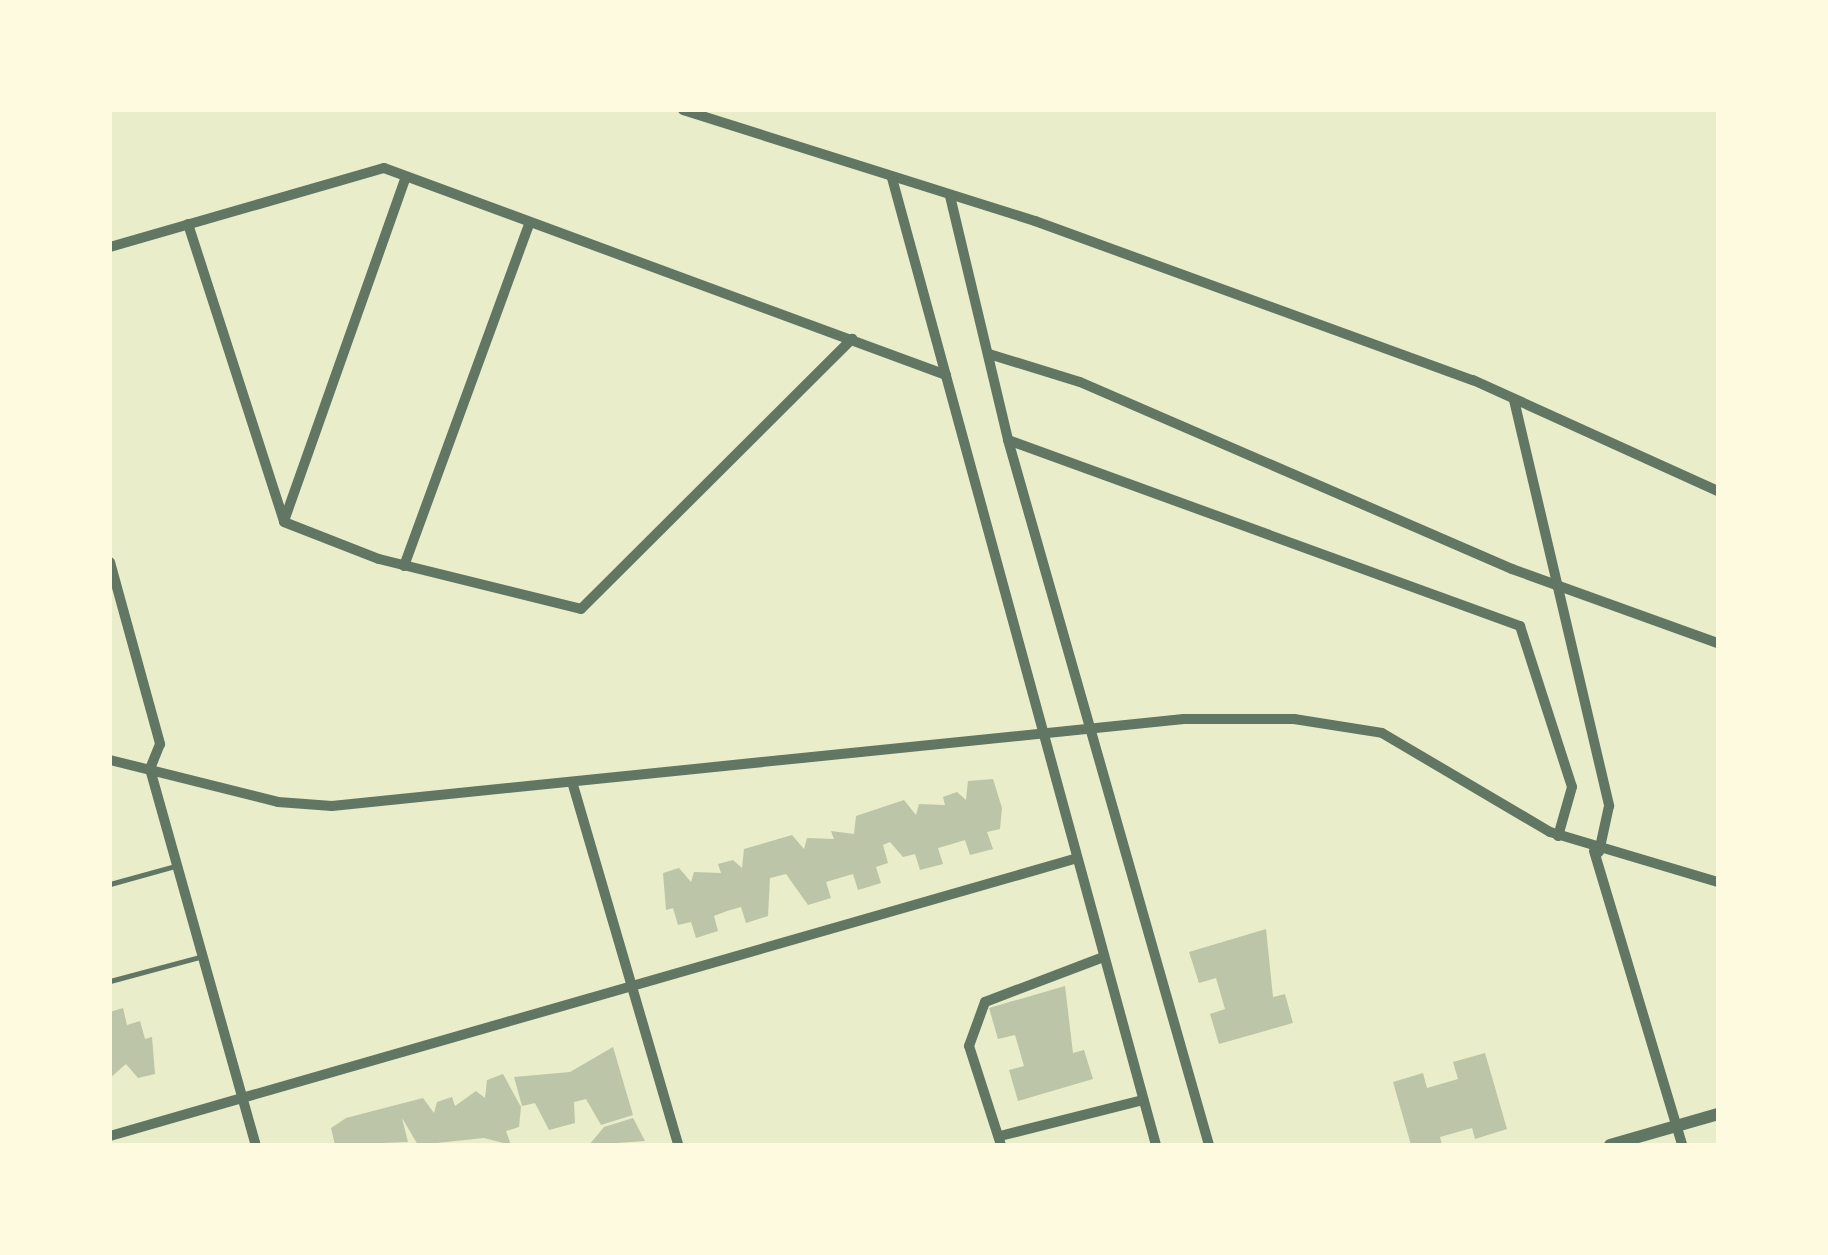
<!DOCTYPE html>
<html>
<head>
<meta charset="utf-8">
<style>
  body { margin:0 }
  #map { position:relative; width:1828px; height:1255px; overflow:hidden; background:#e9edc9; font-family:Ubuntu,sans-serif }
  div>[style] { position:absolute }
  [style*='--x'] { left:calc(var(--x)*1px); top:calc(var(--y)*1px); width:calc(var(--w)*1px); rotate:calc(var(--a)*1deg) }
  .building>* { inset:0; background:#bcc5a7 }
  .service>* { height:5px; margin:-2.5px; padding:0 2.5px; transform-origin:2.5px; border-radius:2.5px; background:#617663 }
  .minor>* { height:10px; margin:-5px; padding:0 5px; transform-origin:5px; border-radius:5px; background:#617663 }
  .tertiary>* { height:12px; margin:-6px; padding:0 6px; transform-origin:6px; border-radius:6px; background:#617663 }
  span { translate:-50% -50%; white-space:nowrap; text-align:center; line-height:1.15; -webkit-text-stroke:9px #fefae0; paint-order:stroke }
  .frame { position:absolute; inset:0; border:112px solid #fefae0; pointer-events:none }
</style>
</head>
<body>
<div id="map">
  <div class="building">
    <i style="clip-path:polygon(993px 779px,1002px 808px,1000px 829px,987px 832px,993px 849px,970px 855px,965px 840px,952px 844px,938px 848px,943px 864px,920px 870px,915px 854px,903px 857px,890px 842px,883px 845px,888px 863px,876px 867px,881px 883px,858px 890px,853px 874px,826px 882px,831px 898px,808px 905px,786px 874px,770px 878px,768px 916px,746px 923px,741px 907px,727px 911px,714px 916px,718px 931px,696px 938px,691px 922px,678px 925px,673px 908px,666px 910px,663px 873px,679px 868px,691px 882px,694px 872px,721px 873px,718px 864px,733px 860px,742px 868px,744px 849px,792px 835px,804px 849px,807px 838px,834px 839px,831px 831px,854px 834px,856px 816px,904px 800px,916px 815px,919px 804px,945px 805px,943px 797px,957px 792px,966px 800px,968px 781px)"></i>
    <i style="clip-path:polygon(1266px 929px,1273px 997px,1285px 994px,1293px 1023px,1219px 1044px,1210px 1014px,1225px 1009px,1216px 978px,1199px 983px,1189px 952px)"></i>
    <i style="clip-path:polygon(1065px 986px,1073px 1053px,1084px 1050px,1093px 1079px,1018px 1101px,1009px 1070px,1024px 1066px,1015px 1035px,998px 1039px,989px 1008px)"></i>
    <i style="clip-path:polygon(123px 1008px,127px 1025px,140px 1021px,145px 1039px,152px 1037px,155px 1074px,138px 1078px,126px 1064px,110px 1078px,110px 1012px)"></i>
    <i style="clip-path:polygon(613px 1047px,633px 1115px,601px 1125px,586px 1099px,574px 1102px,575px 1123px,549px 1130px,535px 1103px,522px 1106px,514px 1077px,570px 1072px)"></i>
    <i style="clip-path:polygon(1485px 1053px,1507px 1129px,1475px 1139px,1472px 1128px,1440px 1137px,1442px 1145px,1411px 1145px,1393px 1082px,1423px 1073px,1427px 1088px,1458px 1079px,1453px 1062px)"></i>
    <i style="clip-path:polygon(503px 1074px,521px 1107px,519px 1127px,506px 1131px,511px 1145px,484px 1138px,418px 1145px,402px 1118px,408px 1142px,335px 1145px,331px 1128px,346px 1118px,423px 1098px,434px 1113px,437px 1102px,452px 1097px,455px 1106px,476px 1091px,485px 1098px,487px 1080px)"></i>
    <i style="clip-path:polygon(633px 1118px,645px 1141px,589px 1145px,604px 1127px)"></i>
  </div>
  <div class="service">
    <i style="--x:110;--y:884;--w:67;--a:-15.5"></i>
    <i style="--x:110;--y:981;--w:96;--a:-15"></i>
  </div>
  <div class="minor">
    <i style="--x:683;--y:110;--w:369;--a:17.5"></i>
    <i style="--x:1035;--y:221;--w:466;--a:20"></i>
    <i style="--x:1473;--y:380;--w:269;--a:24.4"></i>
    <i style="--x:892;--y:178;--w:1002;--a:74.73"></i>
    <i style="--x:950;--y:196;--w:251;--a:76.6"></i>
    <i style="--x:1008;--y:440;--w:733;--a:74.09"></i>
    <i style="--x:188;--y:224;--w:313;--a:72.1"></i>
    <i style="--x:284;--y:522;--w:102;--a:21.3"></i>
    <i style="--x:379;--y:559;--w:208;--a:13.9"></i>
    <i style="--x:581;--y:609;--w:383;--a:-44.9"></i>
    <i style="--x:110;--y:247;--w:285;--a:-16.1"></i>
    <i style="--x:384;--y:168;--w:599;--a:20.22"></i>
    <i style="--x:989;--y:354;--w:95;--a:17.1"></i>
    <i style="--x:1080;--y:382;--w:471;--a:23.4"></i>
    <i style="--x:1512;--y:569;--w:219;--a:19.8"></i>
    <i style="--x:1514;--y:400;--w:417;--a:76.8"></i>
    <i style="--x:1609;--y:806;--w:47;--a:102.3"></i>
    <i style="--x:1008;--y:440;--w:545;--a:19.97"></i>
    <i style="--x:1520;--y:626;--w:169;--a:72.1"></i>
    <i style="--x:1572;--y:787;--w:51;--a:105.9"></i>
    <i style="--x:284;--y:521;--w:365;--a:-70.5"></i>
    <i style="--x:110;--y:562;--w:189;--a:74.6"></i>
    <i style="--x:160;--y:744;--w:27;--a:112"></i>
    <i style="--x:150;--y:769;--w:391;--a:74.3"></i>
    <i style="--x:404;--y:566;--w:361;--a:-69.9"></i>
    <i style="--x:110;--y:760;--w:173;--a:14"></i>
    <i style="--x:278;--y:802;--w:54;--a:4.2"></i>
    <i style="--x:332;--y:806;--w:856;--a:-5.83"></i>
    <i style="--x:1184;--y:719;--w:110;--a:0"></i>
    <i style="--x:1294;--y:719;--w:89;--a:9"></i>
    <i style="--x:1382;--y:733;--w:195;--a:30.5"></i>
    <i style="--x:1550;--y:832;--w:175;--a:16.6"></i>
    <i style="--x:573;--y:785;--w:375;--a:73.7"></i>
    <i style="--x:1594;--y:851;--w:307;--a:73.3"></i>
    <i style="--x:110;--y:1136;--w:1003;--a:-16.03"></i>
    <i style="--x:1000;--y:1136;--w:147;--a:-14.1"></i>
    <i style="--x:1001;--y:1145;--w:104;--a:-107.9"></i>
    <i style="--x:969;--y:1046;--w:47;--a:-70"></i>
    <i style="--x:985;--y:1002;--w:124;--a:-20.8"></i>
  </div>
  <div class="tertiary">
    <i style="--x:1610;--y:1145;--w:112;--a:-16"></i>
  </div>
  <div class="frame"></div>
</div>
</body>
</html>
